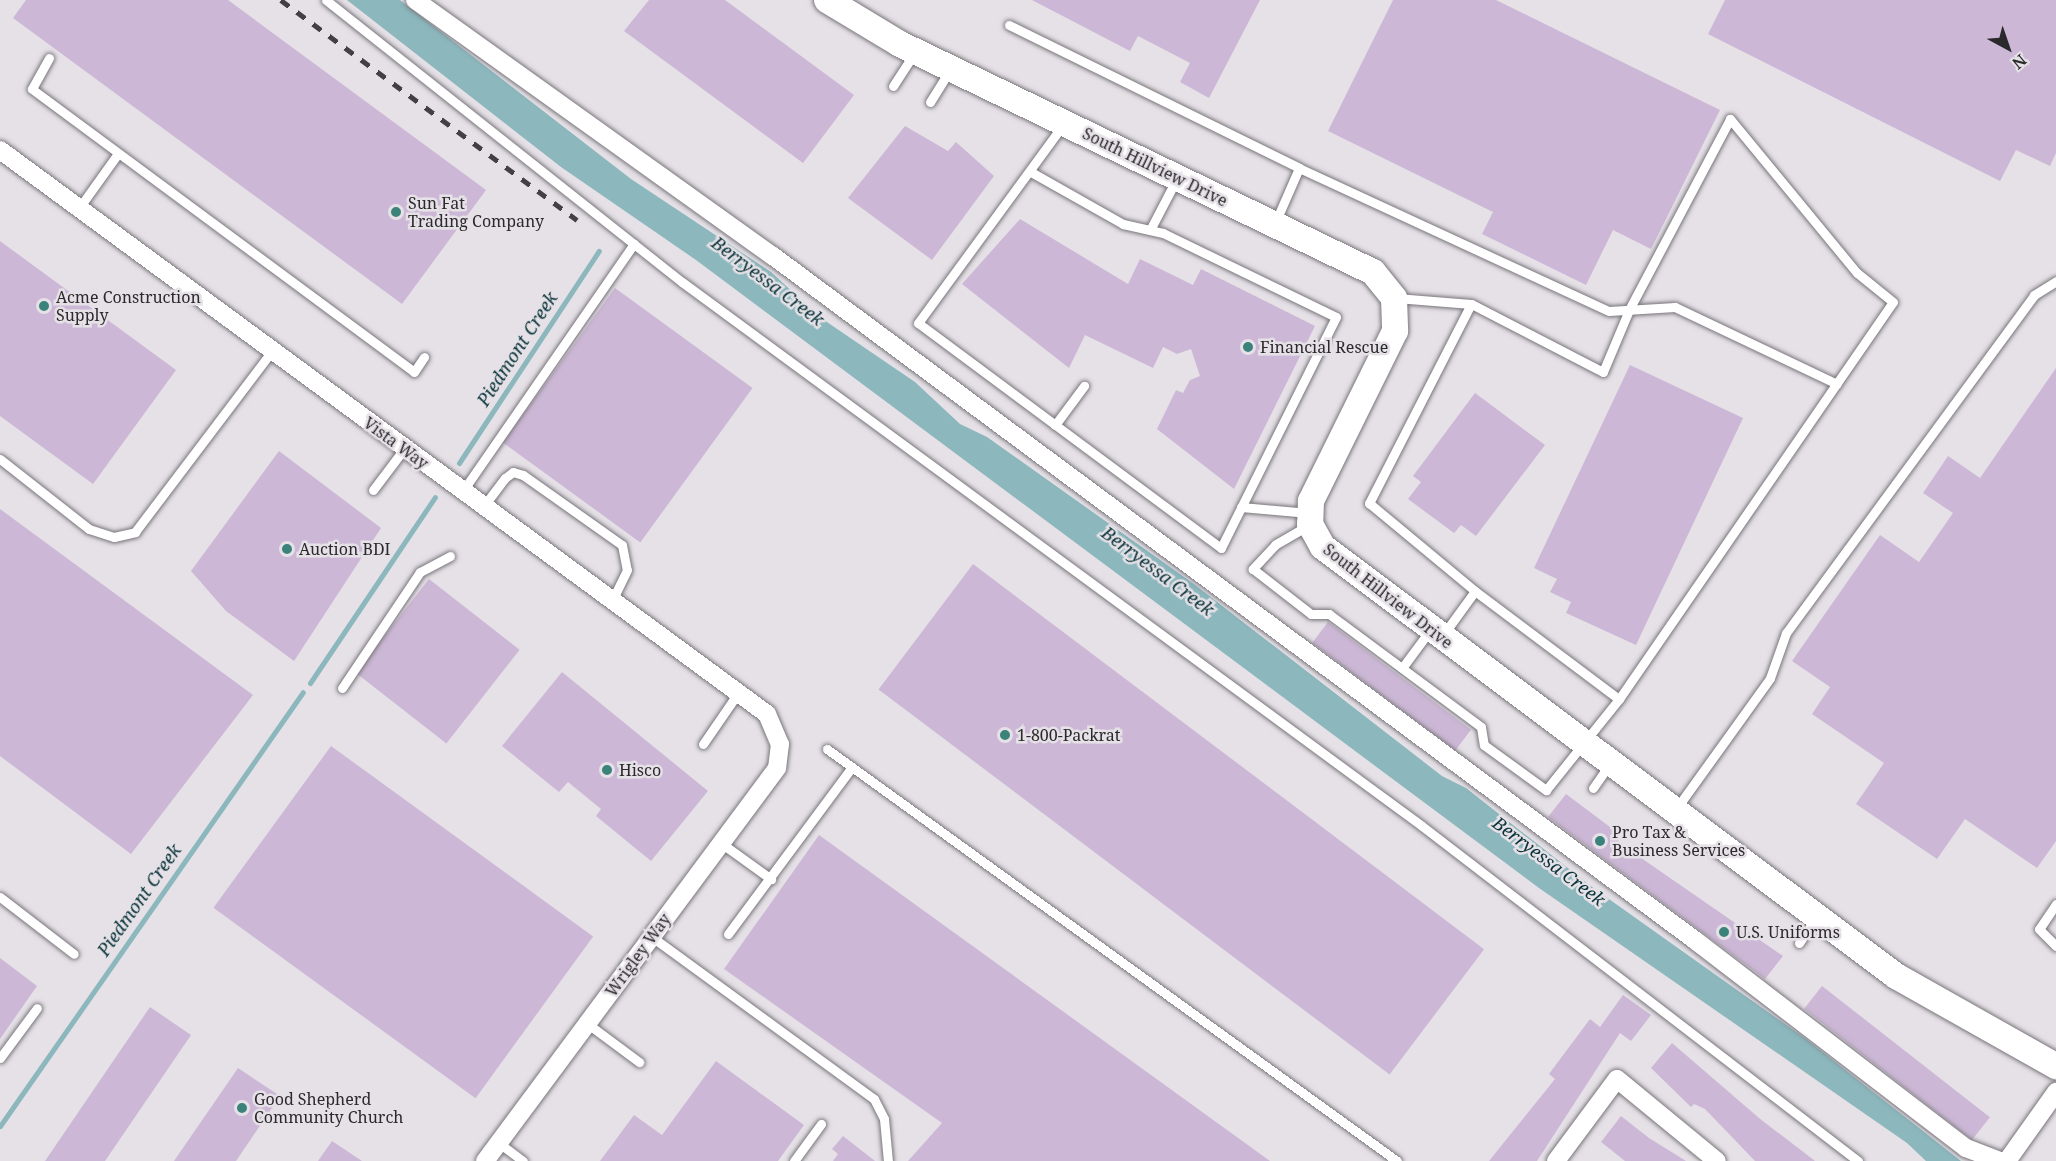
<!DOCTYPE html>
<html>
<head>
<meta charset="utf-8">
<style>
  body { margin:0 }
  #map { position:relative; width:2056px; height:1161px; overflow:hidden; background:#e5e1e7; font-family:"Noto Serif",serif }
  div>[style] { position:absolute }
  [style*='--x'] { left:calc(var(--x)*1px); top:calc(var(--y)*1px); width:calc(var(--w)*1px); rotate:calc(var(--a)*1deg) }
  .water>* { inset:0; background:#8bb7bd }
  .stream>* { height:5px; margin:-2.5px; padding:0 2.5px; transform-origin:2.5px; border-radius:2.5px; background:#8bb7bd }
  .building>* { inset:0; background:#ccb8d6; transform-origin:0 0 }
  .roads { filter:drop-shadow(0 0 2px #79757b) drop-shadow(0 0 2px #79757b) }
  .lane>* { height:9px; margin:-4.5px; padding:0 4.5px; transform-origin:4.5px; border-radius:4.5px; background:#fff }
  .street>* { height:18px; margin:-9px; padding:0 9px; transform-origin:9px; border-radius:9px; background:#fff }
  .secondary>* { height:26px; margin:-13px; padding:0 13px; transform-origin:13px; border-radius:13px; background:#fff }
  .rail>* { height:4.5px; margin-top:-2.25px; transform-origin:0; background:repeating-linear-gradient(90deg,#424043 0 10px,transparent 0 20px) }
  .dots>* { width:16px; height:16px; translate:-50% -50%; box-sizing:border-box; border:3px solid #e5e1e7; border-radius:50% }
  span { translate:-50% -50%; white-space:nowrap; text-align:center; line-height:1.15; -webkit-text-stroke:5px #e5e1e7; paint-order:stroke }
  .street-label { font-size:16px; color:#2a292b }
  .poi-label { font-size:16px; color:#2a292b }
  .left { translate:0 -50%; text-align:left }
  .water-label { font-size:18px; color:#09353a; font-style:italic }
  .north { position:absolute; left:1978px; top:18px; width:60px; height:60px; -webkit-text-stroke:4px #e5e1e7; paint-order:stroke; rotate:140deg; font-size:16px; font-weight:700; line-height:24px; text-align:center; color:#2a292b }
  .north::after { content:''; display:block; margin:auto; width:21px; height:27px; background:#2a292b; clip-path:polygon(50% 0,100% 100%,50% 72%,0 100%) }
</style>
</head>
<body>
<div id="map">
  <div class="water">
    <i style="clip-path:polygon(347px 0,400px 0,631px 179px,771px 272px,821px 318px,915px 382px,960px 424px,987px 437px,1194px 584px,1442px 776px,1466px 788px,1592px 887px,1806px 1039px,1961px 1161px,1926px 1161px,1907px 1143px,1539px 888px,696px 260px,561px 167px)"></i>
  </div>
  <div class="stream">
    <i style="--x:459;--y:463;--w:254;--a:-56.6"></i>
    <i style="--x:310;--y:683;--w:224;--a:-56.1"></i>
    <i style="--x:0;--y:1126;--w:529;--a:-55.08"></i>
  </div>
  <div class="building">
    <i style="clip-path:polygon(26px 0,228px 0,486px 190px,402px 304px,13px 18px)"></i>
    <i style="clip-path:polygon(649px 0,725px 0,854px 95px,803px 163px,624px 31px)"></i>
    <i style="clip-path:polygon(1032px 0,1260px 0,1209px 98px,1180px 82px,1190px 63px,1138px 36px,1130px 51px)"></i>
    <i style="clip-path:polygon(1393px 0,1496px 0,1720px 110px,1651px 249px,1613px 230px,1586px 285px,1482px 234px,1493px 212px,1328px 131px)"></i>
    <i style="clip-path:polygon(1725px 0,2056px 0,2056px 153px,2050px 166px,2016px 150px,2000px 181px,1708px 34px)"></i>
    <i style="clip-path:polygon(905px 126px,948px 151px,956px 142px,994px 176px,932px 260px,848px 198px)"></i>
    <i style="clip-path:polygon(1020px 219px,1128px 284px,1140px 259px,1193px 285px,1201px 269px,1315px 326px,1234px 489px,1157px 429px,1176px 390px,1183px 393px,1190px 380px,1200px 376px,1191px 349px,1177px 354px,1163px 347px,1153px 368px,1085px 335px,1069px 368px,962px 284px)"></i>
    <i style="clip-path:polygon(0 241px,176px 370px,93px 484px,0 416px)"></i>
    <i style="left:615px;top:288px;width:170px;height:191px;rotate:36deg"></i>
    <i style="clip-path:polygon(1630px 365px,1743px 418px,1636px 645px,1566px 613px,1571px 602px,1550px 592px,1557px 579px,1534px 568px)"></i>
    <i style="clip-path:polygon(2056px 368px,2056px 841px,2037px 868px,1965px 819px,1937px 859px,1856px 804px,1884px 763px,1812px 714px,1830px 687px,1792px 661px,1880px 535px,1919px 562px,1953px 513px,1923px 493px,1948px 456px,1980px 478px)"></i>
    <i style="clip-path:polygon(1475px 393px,1545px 445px,1476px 536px,1461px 525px,1454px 533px,1408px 499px,1421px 482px,1413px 476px)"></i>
    <i style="clip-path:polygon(279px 451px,381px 528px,294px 661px,226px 611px,191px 571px)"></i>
    <i style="clip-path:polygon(0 509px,253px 695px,131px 854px,0 756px)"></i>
    <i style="left:973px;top:564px;width:640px;height:157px;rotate:37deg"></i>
    <i style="left:429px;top:579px;width:115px;height:119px;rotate:38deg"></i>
    <i style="left:1328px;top:622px;width:179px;height:26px;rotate:37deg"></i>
    <i style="clip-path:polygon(562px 672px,708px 791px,651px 861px,596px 816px,601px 809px,568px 782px,559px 792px,502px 746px)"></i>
    <i style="left:331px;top:746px;width:324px;height:200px;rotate:36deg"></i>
    <i style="clip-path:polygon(1566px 794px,1622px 836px,1618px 842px,1783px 956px,1765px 979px,1548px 817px)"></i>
    <i style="clip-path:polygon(819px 835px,1270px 1161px,908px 1161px,942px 1123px,724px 969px)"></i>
    <i style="clip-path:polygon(0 958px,37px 986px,0 1039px)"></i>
    <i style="left:1822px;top:986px;width:213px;height:29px;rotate:38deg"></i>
    <i style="clip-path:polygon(1623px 995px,1651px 1015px,1631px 1041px,1620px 1033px,1537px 1161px,1489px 1161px,1555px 1079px,1549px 1074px,1590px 1019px,1600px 1027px)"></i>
    <i style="clip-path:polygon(150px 1007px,191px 1035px,105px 1161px,45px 1161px)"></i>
    <i style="clip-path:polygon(1672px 1043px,1759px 1118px,1815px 1161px,1755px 1161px,1705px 1109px,1694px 1104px,1691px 1107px,1651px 1068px)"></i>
    <i style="clip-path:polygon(716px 1061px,804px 1125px,778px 1161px,600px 1161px,634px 1115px,662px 1135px)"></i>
    <i style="clip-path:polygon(238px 1068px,280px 1096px,236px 1161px,174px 1161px)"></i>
    <i style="clip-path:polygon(1621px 1116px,1649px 1138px,1686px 1161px,1625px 1161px,1601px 1142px)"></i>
    <i style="clip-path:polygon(843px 1136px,875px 1161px,833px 1161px,838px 1154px,832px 1149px)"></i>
    <i style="clip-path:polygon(332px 1141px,362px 1161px,318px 1161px)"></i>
  </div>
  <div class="roads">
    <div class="lane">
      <i style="--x:326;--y:0;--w:454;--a:38.4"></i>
      <i style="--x:682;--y:282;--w:918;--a:36.32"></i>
      <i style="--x:1422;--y:826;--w:550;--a:37.54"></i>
      <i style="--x:1009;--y:25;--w:323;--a:26.2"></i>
      <i style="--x:1299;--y:168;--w:341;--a:24.8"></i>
      <i style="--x:1609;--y:311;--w:66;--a:-3.5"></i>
      <i style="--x:1675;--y:307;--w:179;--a:25.4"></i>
      <i style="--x:49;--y:58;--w:35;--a:119"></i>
      <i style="--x:32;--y:89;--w:475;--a:36.5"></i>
      <i style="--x:414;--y:372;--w:18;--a:-56"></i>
      <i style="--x:893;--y:86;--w:38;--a:-57"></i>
      <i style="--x:930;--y:102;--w:36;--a:-58"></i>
      <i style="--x:1031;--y:172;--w:106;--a:29.5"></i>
      <i style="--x:1123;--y:224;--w:41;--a:12.7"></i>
      <i style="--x:1163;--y:233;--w:192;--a:25.9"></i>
      <i style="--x:1336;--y:317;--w:258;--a:116.5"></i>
      <i style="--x:1221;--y:548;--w:377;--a:-143.4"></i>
      <i style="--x:918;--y:323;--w:245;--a:-53.8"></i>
      <i style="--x:79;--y:208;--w:65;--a:-54.4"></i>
      <i style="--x:1275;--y:223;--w:60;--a:-66.4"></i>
      <i style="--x:1150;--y:230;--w:56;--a:-62.5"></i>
      <i style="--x:1471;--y:304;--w:224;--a:117.1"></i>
      <i style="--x:1369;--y:503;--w:138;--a:39.7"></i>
      <i style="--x:1475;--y:591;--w:180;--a:36.9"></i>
      <i style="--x:1055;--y:425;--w:49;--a:-53.4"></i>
      <i style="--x:0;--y:459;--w:113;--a:38.2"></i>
      <i style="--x:89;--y:529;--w:26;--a:18"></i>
      <i style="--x:114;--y:537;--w:22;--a:-13"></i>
      <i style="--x:135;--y:532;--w:227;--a:-52.9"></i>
      <i style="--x:373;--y:490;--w:51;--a:-52.9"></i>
      <i style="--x:462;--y:492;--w:302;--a:-55.3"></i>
      <i style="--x:483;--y:507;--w:36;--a:-53"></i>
      <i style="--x:505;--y:478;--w:10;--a:-37"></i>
      <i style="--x:513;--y:472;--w:10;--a:17"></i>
      <i style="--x:523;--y:475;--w:121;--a:35.3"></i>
      <i style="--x:622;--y:545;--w:25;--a:79"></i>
      <i style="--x:627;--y:570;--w:34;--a:116"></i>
      <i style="--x:1241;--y:507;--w:68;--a:5"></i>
      <i style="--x:1309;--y:525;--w:39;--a:150"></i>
      <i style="--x:1275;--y:545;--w:33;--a:133"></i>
      <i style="--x:1253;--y:569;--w:73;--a:37.8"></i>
      <i style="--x:1311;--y:614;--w:18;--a:0"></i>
      <i style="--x:1329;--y:614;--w:189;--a:36.6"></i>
      <i style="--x:1481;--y:727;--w:18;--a:81"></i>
      <i style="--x:1484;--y:745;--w:77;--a:36"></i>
      <i style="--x:1546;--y:790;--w:117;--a:-51.3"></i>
      <i style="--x:1619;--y:699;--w:482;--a:-55.4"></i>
      <i style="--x:1893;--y:302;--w:46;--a:-141.1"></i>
      <i style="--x:1857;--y:273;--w:200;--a:-129.5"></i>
      <i style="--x:1730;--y:119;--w:216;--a:117.9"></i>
      <i style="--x:1629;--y:310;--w:67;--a:112.8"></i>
      <i style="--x:1603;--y:372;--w:148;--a:-152.7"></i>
      <i style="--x:1471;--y:304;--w:75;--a:-175.4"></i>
      <i style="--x:1443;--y:635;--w:54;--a:-54"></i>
      <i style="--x:1402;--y:668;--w:49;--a:-53.4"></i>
      <i style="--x:342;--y:688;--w:140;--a:-56.1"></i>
      <i style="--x:420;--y:572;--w:34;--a:-28"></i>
      <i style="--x:703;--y:744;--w:62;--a:-55.5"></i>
      <i style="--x:827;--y:749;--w:703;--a:35.86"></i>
      <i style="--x:1593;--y:788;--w:29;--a:-55"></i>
      <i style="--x:1676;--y:809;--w:161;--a:-54.3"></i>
      <i style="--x:1770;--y:678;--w:48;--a:-70.4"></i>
      <i style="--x:1786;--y:633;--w:419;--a:-53.7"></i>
      <i style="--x:2034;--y:295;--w:26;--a:-32"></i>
      <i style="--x:721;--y:843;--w:62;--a:35.8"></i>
      <i style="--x:0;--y:897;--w:93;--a:37.6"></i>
      <i style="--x:2056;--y:904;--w:30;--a:124"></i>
      <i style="--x:2039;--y:929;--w:24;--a:45"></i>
      <i style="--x:728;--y:934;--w:208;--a:-53.4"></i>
      <i style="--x:652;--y:937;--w:275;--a:36.1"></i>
      <i style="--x:874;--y:1099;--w:22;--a:63"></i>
      <i style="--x:884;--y:1119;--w:42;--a:84.6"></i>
      <i style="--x:1799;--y:943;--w:29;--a:-56"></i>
      <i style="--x:588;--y:1024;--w:64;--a:36.7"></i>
      <i style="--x:0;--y:1058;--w:62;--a:-53.5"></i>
      <i style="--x:499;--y:1143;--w:30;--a:37"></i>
      <i style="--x:794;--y:1161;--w:46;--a:-53.9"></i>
    </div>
    <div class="street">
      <i style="--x:415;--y:0;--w:440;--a:35.6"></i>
      <i style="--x:773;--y:256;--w:1149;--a:36.58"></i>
      <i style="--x:1696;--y:941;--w:340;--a:37.5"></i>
      <i style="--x:1966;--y:1148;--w:36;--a:21"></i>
      <i style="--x:0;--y:150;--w:952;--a:36.33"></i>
      <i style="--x:767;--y:714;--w:33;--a:67"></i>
      <i style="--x:780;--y:744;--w:24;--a:97"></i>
      <i style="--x:777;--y:768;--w:490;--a:126.6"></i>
      <i style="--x:1556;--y:1161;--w:102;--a:-53.4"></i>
      <i style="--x:1617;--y:1079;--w:129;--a:39.4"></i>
      <i style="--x:2007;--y:1161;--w:85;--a:-54.6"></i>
    </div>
    <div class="secondary">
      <i style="--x:827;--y:0;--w:85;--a:31.1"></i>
      <i style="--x:900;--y:44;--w:525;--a:25.74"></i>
      <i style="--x:1373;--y:272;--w:33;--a:51"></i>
      <i style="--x:1394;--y:298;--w:33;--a:88"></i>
      <i style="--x:1395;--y:331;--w:190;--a:116.3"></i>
      <i style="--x:1311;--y:501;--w:23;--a:92"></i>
      <i style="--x:1310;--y:524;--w:26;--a:61"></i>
      <i style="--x:1323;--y:547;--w:716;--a:36.82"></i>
      <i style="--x:1896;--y:976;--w:184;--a:29.4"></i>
    </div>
  </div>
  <div class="rail">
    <i style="--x:281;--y:0;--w:369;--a:36.6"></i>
  </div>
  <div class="dots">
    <i style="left:396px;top:212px;background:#3b827b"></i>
    <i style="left:44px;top:306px;background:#3b827b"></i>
    <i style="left:1248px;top:347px;background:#3b827b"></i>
    <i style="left:287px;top:549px;background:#3b827b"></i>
    <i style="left:1005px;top:735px;background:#3b827b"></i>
    <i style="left:607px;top:770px;background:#3b827b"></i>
    <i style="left:1600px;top:841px;background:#3b827b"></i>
    <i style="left:1724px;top:932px;background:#3b827b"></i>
    <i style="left:242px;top:1108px;background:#3b827b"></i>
  </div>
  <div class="street-label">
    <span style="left:1155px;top:167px;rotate:26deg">South Hillview Drive</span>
    <span style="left:396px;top:443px;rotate:36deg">Vista Way</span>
    <span style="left:1388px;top:596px;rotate:38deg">South Hillview Drive</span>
    <span style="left:638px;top:955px;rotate:-54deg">Wrigley Way</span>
  </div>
  <div class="poi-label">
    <span class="left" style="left:408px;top:212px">Sun Fat<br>Trading Company</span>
    <span class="left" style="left:56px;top:306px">Acme Construction<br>Supply</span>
    <span class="left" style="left:1260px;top:347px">Financial Rescue</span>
    <span class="left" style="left:299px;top:549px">Auction BDI</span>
    <span class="left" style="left:1017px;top:735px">1-800-Packrat</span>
    <span class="left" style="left:619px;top:770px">Hisco</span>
    <span class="left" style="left:1612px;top:841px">Pro Tax &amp;<br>Business Services</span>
    <span class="left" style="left:1736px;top:932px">U.S. Uniforms</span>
    <span class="left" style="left:254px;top:1108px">Good Shepherd<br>Community Church</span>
  </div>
  <div class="water-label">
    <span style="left:768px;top:281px;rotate:37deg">Berryessa Creek</span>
    <span style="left:517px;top:349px;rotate:-57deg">Piedmont Creek</span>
    <span style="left:1158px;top:571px;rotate:37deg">Berryessa Creek</span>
    <span style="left:1549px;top:861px;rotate:37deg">Berryessa Creek</span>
    <span style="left:139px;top:900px;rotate:-55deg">Piedmont Creek</span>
  </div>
  <div class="north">N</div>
</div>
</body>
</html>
